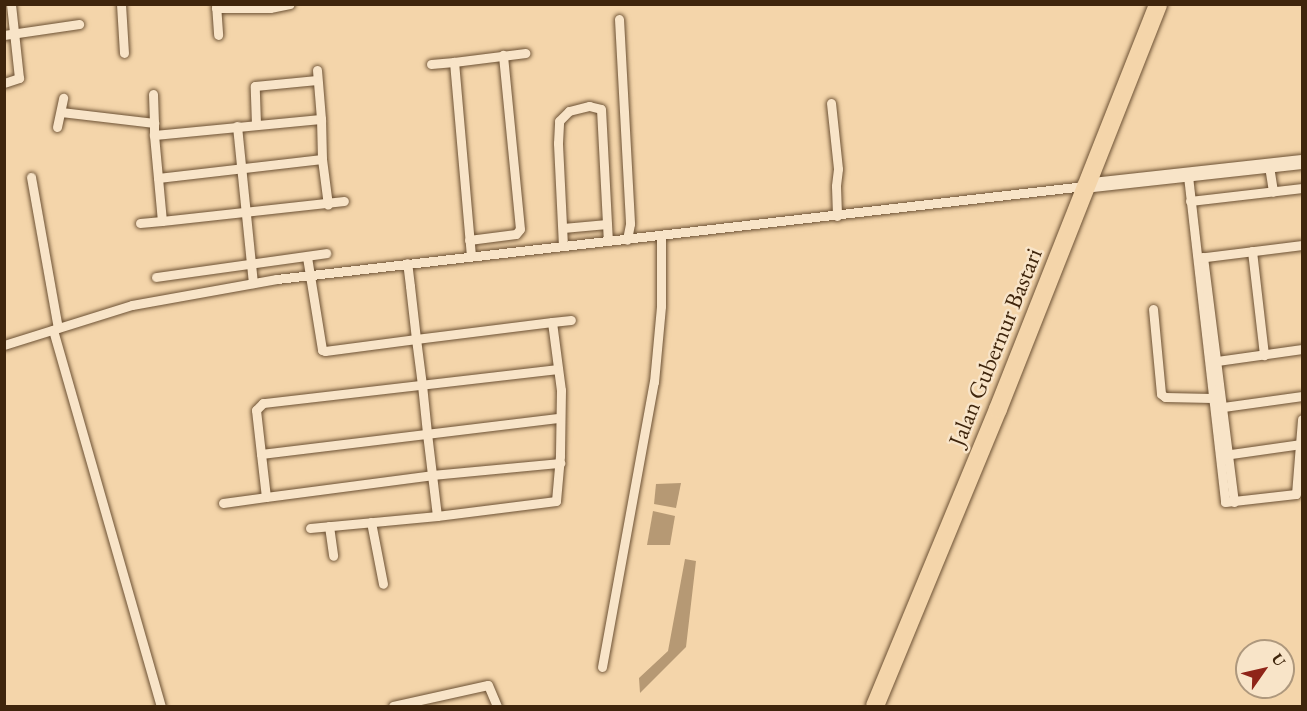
<!DOCTYPE html>
<html>
<head>
<meta charset="utf-8">
<style>
  body { margin:0 }
  #map { position:relative; width:1307px; height:711px; overflow:hidden; background:#f4d5aa; font-family:"EB Garamond",serif }
  div>[style] { position:absolute }
  [style*='--x'] { left:calc(var(--x)*1px); top:calc(var(--y)*1px); width:calc(var(--w)*1px); rotate:calc(var(--a)*1deg) }
  .water>* { inset:0; background:#b69974 }
  .roads { filter:drop-shadow(0 0 2px #6c5134) drop-shadow(0 0 2px #6c5134) }
  .street>* { height:9px; margin:-4.5px; padding:0 4.5px; transform-origin:4.5px; border-radius:4.5px; background:#f8e4c8 }
  .secondary>* { height:14px; margin:-7px; padding:0 7px; transform-origin:7px; border-radius:7px; background:#f8e4c8 }
  .highway>* { height:18px; margin:-9px; padding:0 9px; transform-origin:9px; border-radius:9px; background:#f4d5aa }
  span { translate:-50% -50%; white-space:nowrap; text-align:center; line-height:1.15; -webkit-text-stroke:5px #f8e4c8; paint-order:stroke }
  .street-label { font-size:24px; color:#3f250c }
  .frame { position:absolute; inset:0; border:6px solid #3f250c; pointer-events:none }
  .north { position:absolute; left:1235px; top:639px; width:60px; height:60px; box-sizing:border-box; background:#f8e4c8; border:2px solid #ae987d; border-radius:50%; rotate:56deg; font-size:16px; font-weight:700; line-height:24px; text-align:center; color:#3f250c }
  .north::after { content:''; display:block; margin:auto; width:21px; height:27px; background:#8f2418; clip-path:polygon(50% 0,100% 100%,50% 72%,0 100%) }
</style>
</head>
<body>
<div id="map">
  <div class="water">
    <i style="clip-path:polygon(681px 483px,676px 508px,654px 504px,656px 484px)"></i>
    <i style="clip-path:polygon(653px 511px,675px 516px,670px 545px,647px 545px)"></i>
    <i style="clip-path:polygon(685px 559px,696px 561px,686px 647px,640px 693px,639px 678px,668px 651px)"></i>
  </div>
  <div class="roads">
    <div class="street">
      <i style="--x:121;--y:4;--w:49;--a:86.5"></i>
      <i style="--x:216;--y:4;--w:31;--a:86"></i>
      <i style="--x:216;--y:8;--w:54;--a:0"></i>
      <i style="--x:270;--y:8;--w:20;--a:-11"></i>
      <i style="--x:619;--y:19;--w:205;--a:86.9"></i>
      <i style="--x:630;--y:224;--w:16;--a:101"></i>
      <i style="--x:4;--y:35;--w:76;--a:-8.3"></i>
      <i style="--x:431;--y:64;--w:23;--a:-5"></i>
      <i style="--x:317;--y:70;--w:49;--a:85.3"></i>
      <i style="--x:321;--y:119;--w:168;--a:174.5"></i>
      <i style="--x:154;--y:135;--w:86;--a:84.7"></i>
      <i style="--x:162;--y:221;--w:183;--a:-6.3"></i>
      <i style="--x:4;--y:83;--w:16;--a:-18"></i>
      <i style="--x:19;--y:78;--w:74;--a:-96.2"></i>
      <i style="--x:153;--y:94;--w:29;--a:88"></i>
      <i style="--x:831;--y:103;--w:66;--a:83.9"></i>
      <i style="--x:838;--y:169;--w:17;--a:97"></i>
      <i style="--x:836;--y:186;--w:30;--a:88"></i>
      <i style="--x:61;--y:112;--w:94;--a:6.7"></i>
      <i style="--x:154;--y:123;--w:12;--a:90"></i>
      <i style="--x:256;--y:124;--w:38;--a:-92"></i>
      <i style="--x:255;--y:86;--w:62;--a:-5.5"></i>
      <i style="--x:237;--y:126;--w:158;--a:84.2"></i>
      <i style="--x:57;--y:127;--w:30;--a:-78"></i>
      <i style="--x:322;--y:159;--w:46;--a:82.6"></i>
      <i style="--x:1269;--y:166;--w:26;--a:81"></i>
      <i style="--x:1188;--y:176;--w:328;--a:83.5"></i>
      <i style="--x:1225;--y:502;--w:71;--a:-6.4"></i>
      <i style="--x:1296;--y:494;--w:75;--a:-85.4"></i>
      <i style="--x:31;--y:177;--w:153;--a:79.9"></i>
      <i style="--x:158;--y:178;--w:165;--a:-6.6"></i>
      <i style="--x:322;--y:159;--w:40;--a:-91.4"></i>
      <i style="--x:1190;--y:201;--w:113;--a:-6.6"></i>
      <i style="--x:140;--y:223;--w:22;--a:-5"></i>
      <i style="--x:563;--y:228;--w:44;--a:-5.2"></i>
      <i style="--x:469;--y:240;--w:47;--a:-7.3"></i>
      <i style="--x:516;--y:234;--w:6;--a:-51"></i>
      <i style="--x:520;--y:229;--w:175;--a:-95.6"></i>
      <i style="--x:563;--y:246;--w:103;--a:-92.8"></i>
      <i style="--x:558;--y:143;--w:22;--a:-87"></i>
      <i style="--x:559;--y:121;--w:14;--a:-45"></i>
      <i style="--x:569;--y:111;--w:21;--a:-14"></i>
      <i style="--x:589;--y:106;--w:12;--a:14"></i>
      <i style="--x:601;--y:109;--w:132;--a:87"></i>
      <i style="--x:1252;--y:251;--w:105;--a:83.4"></i>
      <i style="--x:471;--y:256;--w:195;--a:-95"></i>
      <i style="--x:454;--y:62;--w:72;--a:-7.2"></i>
      <i style="--x:307;--y:257;--w:94;--a:80.8"></i>
      <i style="--x:322;--y:350;--w:3;--a:18"></i>
      <i style="--x:325;--y:351;--w:92;--a:-7.5"></i>
      <i style="--x:416;--y:339;--w:137;--a:-7.1"></i>
      <i style="--x:552;--y:322;--w:69;--a:82.5"></i>
      <i style="--x:561;--y:390;--w:66;--a:90.9"></i>
      <i style="--x:560;--y:456;--w:45;--a:95.1"></i>
      <i style="--x:556;--y:501;--w:120;--a:172.8"></i>
      <i style="--x:437;--y:516;--w:84;--a:-96.9"></i>
      <i style="--x:427;--y:433;--w:48;--a:-95.9"></i>
      <i style="--x:422;--y:385;--w:46;--a:-97.4"></i>
      <i style="--x:416;--y:339;--w:53;--a:-96.5"></i>
      <i style="--x:410;--y:286;--w:23;--a:-97"></i>
      <i style="--x:1203;--y:257;--w:247;--a:82.8"></i>
      <i style="--x:1198;--y:258;--w:105;--a:-7.1"></i>
      <i style="--x:156;--y:277;--w:172;--a:-8"></i>
      <i style="--x:1153;--y:309;--w:85;--a:84.6"></i>
      <i style="--x:1161;--y:394;--w:5;--a:37"></i>
      <i style="--x:1165;--y:397;--w:47;--a:1.2"></i>
      <i style="--x:552;--y:322;--w:19;--a:-6"></i>
      <i style="--x:53;--y:330;--w:391;--a:74"></i>
      <i style="--x:4;--y:345;--w:134;--a:-17.4"></i>
      <i style="--x:132;--y:305;--w:147;--a:-10.2"></i>
      <i style="--x:277;--y:279;--w:812;--a:-6.57"></i>
      <i style="--x:1210;--y:362;--w:93;--a:-8"></i>
      <i style="--x:558;--y:369;--w:297;--a:173.4"></i>
      <i style="--x:263;--y:403;--w:10;--a:135"></i>
      <i style="--x:256;--y:410;--w:44;--a:83.5"></i>
      <i style="--x:261;--y:454;--w:301;--a:-6.9"></i>
      <i style="--x:1216;--y:408;--w:87;--a:-7.9"></i>
      <i style="--x:261;--y:454;--w:43;--a:83.4"></i>
      <i style="--x:266;--y:497;--w:167;--a:-7.5"></i>
      <i style="--x:432;--y:475;--w:129;--a:-5.4"></i>
      <i style="--x:1224;--y:455;--w:78;--a:-8.1"></i>
      <i style="--x:223;--y:503;--w:43;--a:-7.9"></i>
      <i style="--x:371;--y:522;--w:63;--a:79"></i>
      <i style="--x:329;--y:526;--w:30;--a:82"></i>
      <i style="--x:310;--y:528;--w:128;--a:-5.4"></i>
      <i style="--x:602;--y:667;--w:290;--a:-79.7"></i>
      <i style="--x:654;--y:382;--w:76;--a:-84.7"></i>
      <i style="--x:661;--y:306;--w:70;--a:-90"></i>
      <i style="--x:393;--y:706;--w:97;--a:-12.5"></i>
      <i style="--x:488;--y:685;--w:23;--a:67"></i>
    </div>
    <div class="secondary">
      <i style="--x:1084;--y:186;--w:219;--a:-6.3"></i>
    </div>
    <div class="highway">
      <i style="--x:875;--y:706;--w:321;--a:-67.5"></i>
      <i style="--x:998;--y:409;--w:435;--a:-68.4"></i>
    </div>
  </div>
  <div class="street-label">
    <span style="left:995px;top:347px;rotate:-68deg">Jalan Gubernur Bastari</span>
  </div>
  <div class="frame"></div>
  <div class="north">U</div>
</div>
</body>
</html>
